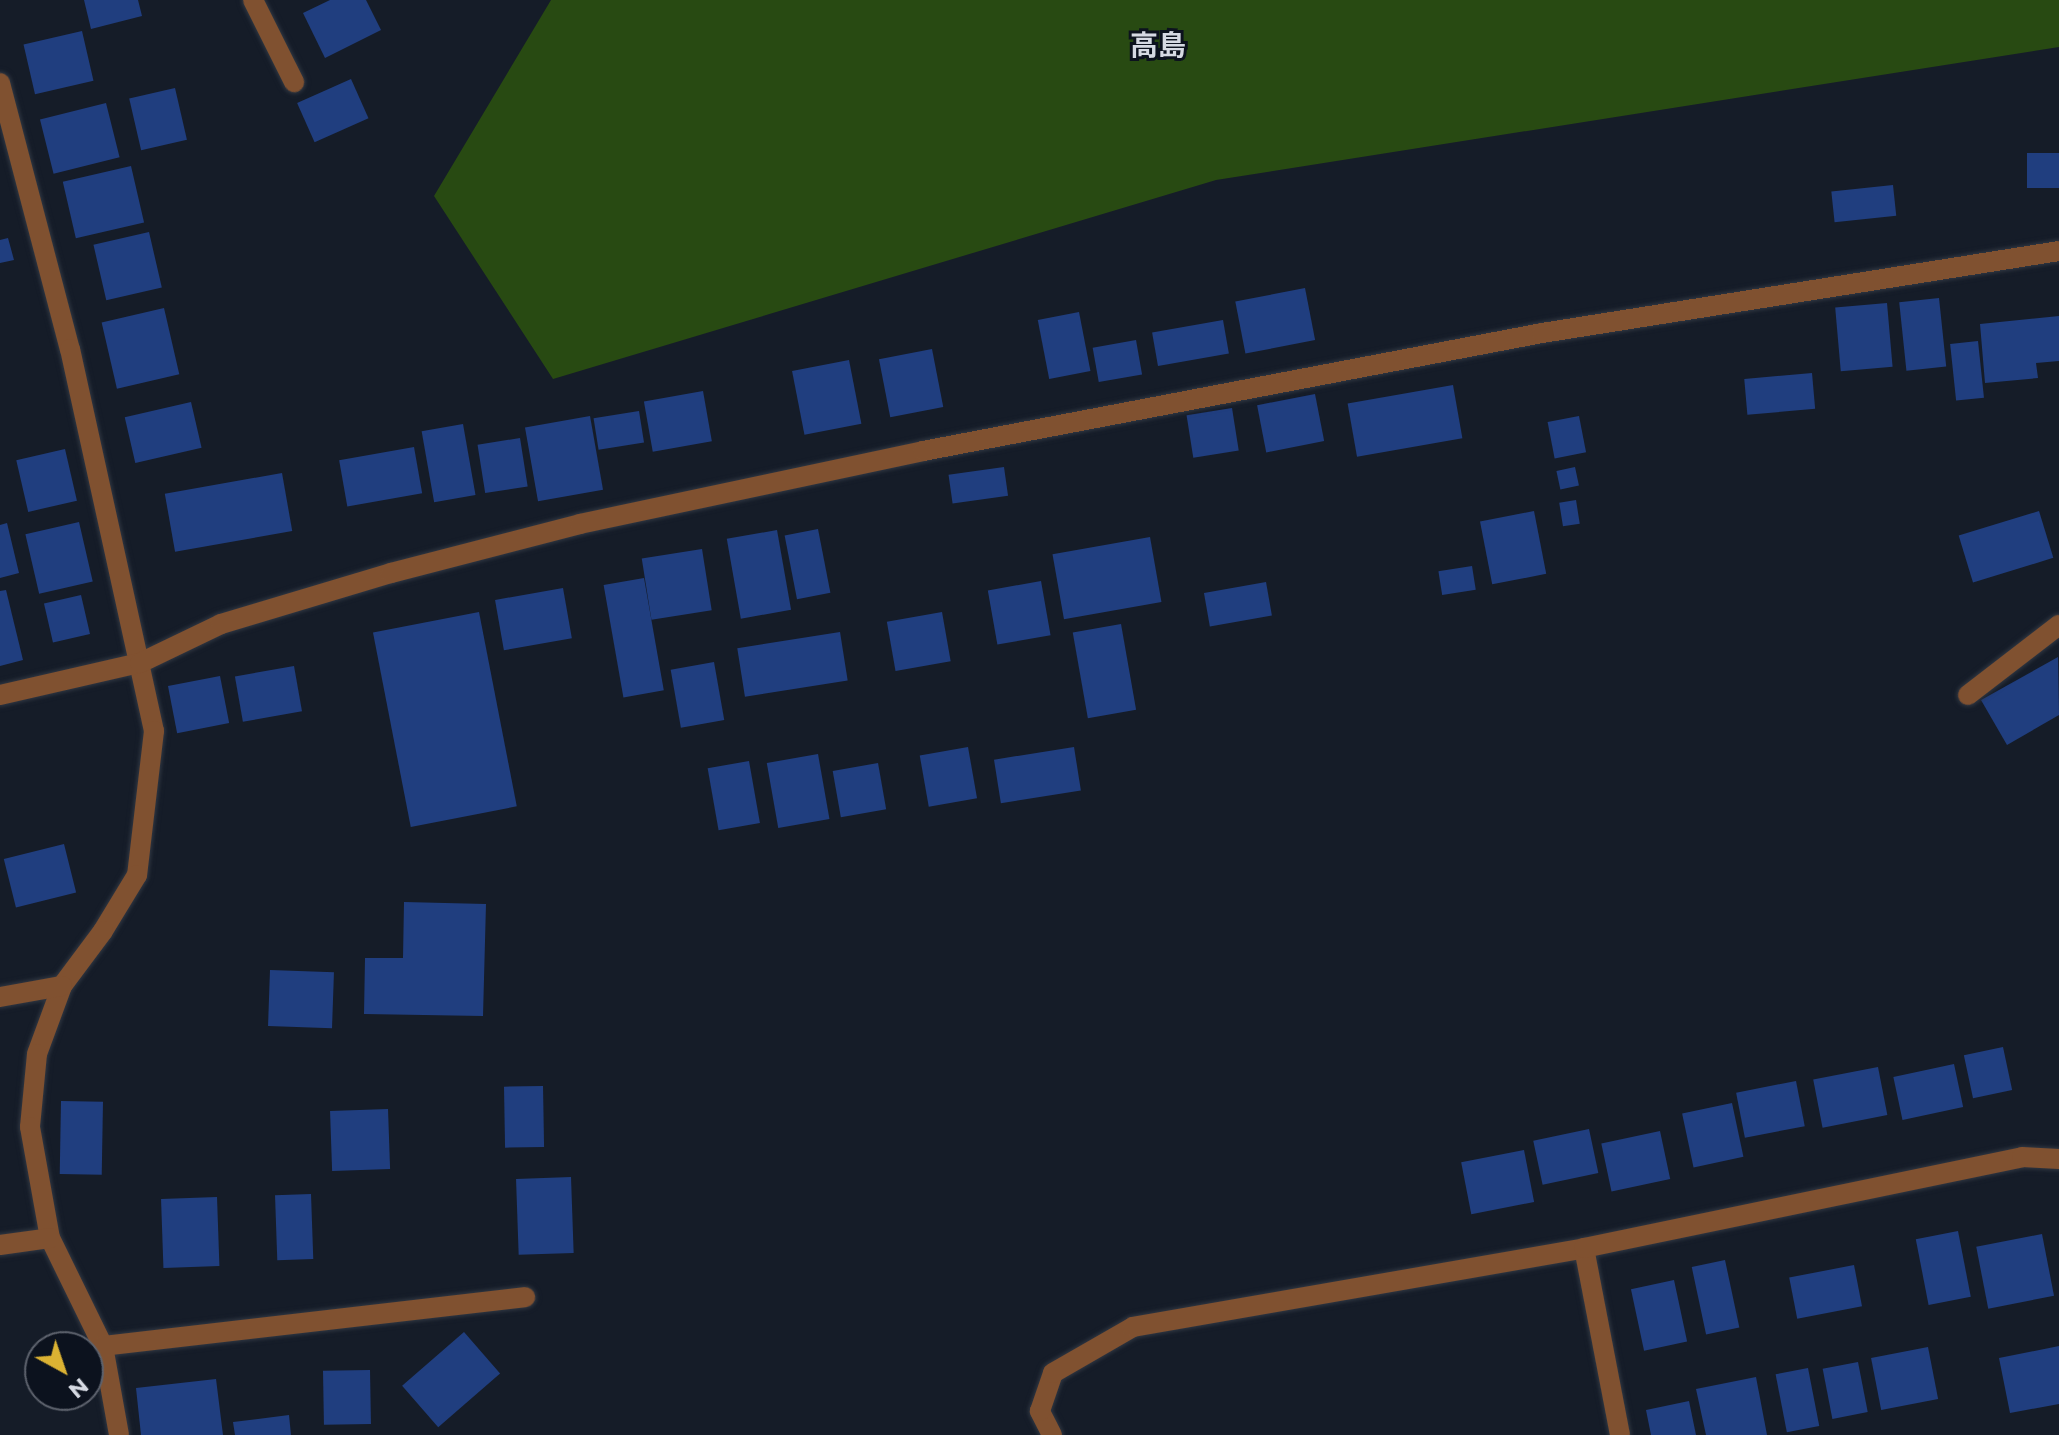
<!DOCTYPE html>
<html>
<head>
<meta charset="utf-8">
<style>
  body { margin:0 }
  #map { position:relative; width:2059px; height:1435px; overflow:hidden; background:#151c28; font-family:Montserrat,"Noto Sans JP",sans-serif }
  div>[style] { position:absolute }
  [style*='--x'] { left:calc(var(--x)*1px); top:calc(var(--y)*1px); width:calc(var(--w)*1px); rotate:calc(var(--a)*1deg) }
  .forest>* { inset:0; background:#284a12 }
  .building>* { inset:0; background:#203e7f; transform-origin:0 0 }
  .roads { filter:drop-shadow(0 0 2px #303742) drop-shadow(0 0 2px #303742) }
  .minor>* { height:20px; margin:-10px; padding:0 10px; transform-origin:10px; border-radius:10px; background:#805130 }
  span { translate:-50% -50%; white-space:nowrap; text-align:center; line-height:1.15; -webkit-text-stroke:6px #0c121e; paint-order:stroke }
  .quarter-label { font-size:28px; color:#d6dae3; font-weight:700 }
  .north { position:absolute; left:24px; top:1331px; width:80px; height:80px; box-sizing:border-box; background:#0c121e; border:2px solid #5d626d; border-radius:50%; rotate:140deg; font-size:22px; font-weight:700; line-height:32px; text-align:center; color:#d6dae3 }
  .north::after { content:''; display:block; margin:auto; width:28px; height:36px; background:#dbb233; clip-path:polygon(50% 0,100% 100%,50% 72%,0 100%) }
</style>
</head>
<body>
<div id="map">
  <div class="forest">
    <i style="clip-path:polygon(551px 0,2059px 0,2059px 47px,1216px 180px,553px 379px,434px 196px)"></i>
  </div>
  <div class="building">
    <i style="clip-path:polygon(84px 0,138px 0,142px 16px,91px 29px)"></i>
    <i style="clip-path:polygon(330px 0,366px 0,381px 30px,325px 58px,303px 13px)"></i>
    <i style="left:82px;top:31px;width:51px;height:60px;rotate:77deg"></i>
    <i style="left:351px;top:79px;width:43px;height:59px;rotate:66deg"></i>
    <i style="left:175px;top:88px;width:53px;height:47px;rotate:77deg"></i>
    <i style="left:106px;top:103px;width:56px;height:68px;rotate:76deg"></i>
    <i style="left:2059px;top:153px;width:35px;height:32px;rotate:90deg"></i>
    <i style="left:131px;top:166px;width:58px;height:70px;rotate:77deg"></i>
    <i style="left:1893px;top:185px;width:31px;height:62px;rotate:84deg"></i>
    <i style="left:149px;top:232px;width:57px;height:57px;rotate:77deg"></i>
    <i style="clip-path:polygon(8px 238px,14px 260px,0 263px,0 240px)"></i>
    <i style="left:1305px;top:288px;width:53px;height:71px;rotate:79deg"></i>
    <i style="left:1939px;top:298px;width:69px;height:40px;rotate:84deg"></i>
    <i style="left:1887px;top:303px;width:64px;height:52px;rotate:85deg"></i>
    <i style="left:164px;top:308px;width:68px;height:64px;rotate:77deg"></i>
    <i style="left:1079px;top:312px;width:60px;height:42px;rotate:79deg"></i>
    <i style="clip-path:polygon(2059px 316px,2059px 361px,2036px 363px,2038px 378px,1985px 383px,1980px 324px)"></i>
    <i style="left:1223px;top:320px;width:34px;height:72px;rotate:80deg"></i>
    <i style="left:1136px;top:340px;width:35px;height:44px;rotate:80deg"></i>
    <i style="left:1978px;top:341px;width:57px;height:28px;rotate:84deg"></i>
    <i style="left:932px;top:349px;width:59px;height:54px;rotate:79deg"></i>
    <i style="left:849px;top:360px;width:65px;height:58px;rotate:79deg"></i>
    <i style="left:1812px;top:373px;width:36px;height:68px;rotate:85deg"></i>
    <i style="left:1453px;top:385px;width:54px;height:107px;rotate:80deg"></i>
    <i style="left:703px;top:391px;width:51px;height:60px;rotate:80deg"></i>
    <i style="left:1315px;top:394px;width:48px;height:59px;rotate:79deg"></i>
    <i style="left:191px;top:402px;width:47px;height:68px;rotate:77deg"></i>
    <i style="left:1232px;top:408px;width:43px;height:46px;rotate:81deg"></i>
    <i style="left:639px;top:411px;width:32px;height:46px;rotate:81deg"></i>
    <i style="left:590px;top:416px;width:75px;height:66px;rotate:80deg"></i>
    <i style="left:1579px;top:416px;width:37px;height:32px;rotate:79deg"></i>
    <i style="left:463px;top:424px;width:72px;height:42px;rotate:80deg"></i>
    <i style="left:520px;top:438px;width:49px;height:43px;rotate:81deg"></i>
    <i style="left:414px;top:447px;width:47px;height:76px;rotate:80deg"></i>
    <i style="left:65px;top:449px;width:53px;height:50px;rotate:77deg"></i>
    <i style="left:1004px;top:467px;width:29px;height:56px;rotate:82deg"></i>
    <i style="left:1575px;top:467px;width:19px;height:19px;rotate:78deg"></i>
    <i style="left:282px;top:473px;width:59px;height:119px;rotate:80deg"></i>
    <i style="left:1576px;top:500px;width:24px;height:17px;rotate:81deg"></i>
    <i style="left:1534px;top:511px;width:64px;height:55px;rotate:79deg"></i>
    <i style="left:2039px;top:511px;width:49px;height:84px;rotate:73deg"></i>
    <i style="left:79px;top:522px;width:61px;height:55px;rotate:77deg"></i>
    <i style="clip-path:polygon(7px 523px,19px 573px,0 578px,0 525px)"></i>
    <i style="left:818px;top:529px;width:65px;height:34px;rotate:79deg"></i>
    <i style="left:777px;top:530px;width:81px;height:51px;rotate:80deg"></i>
    <i style="left:1150px;top:537px;width:66px;height:99px;rotate:80deg"></i>
    <i style="left:702px;top:549px;width:62px;height:61px;rotate:81deg"></i>
    <i style="left:1472px;top:566px;width:24px;height:34px;rotate:81deg"></i>
    <i style="left:644px;top:578px;width:114px;height:41px;rotate:80deg"></i>
    <i style="left:1041px;top:581px;width:55px;height:54px;rotate:80deg"></i>
    <i style="left:1266px;top:582px;width:34px;height:63px;rotate:80deg"></i>
    <i style="left:563px;top:588px;width:51px;height:69px;rotate:80deg"></i>
    <i style="clip-path:polygon(6px 590px,23px 660px,0 666px,0 591px)"></i>
    <i style="left:81px;top:595px;width:40px;height:38px;rotate:77deg"></i>
    <i style="left:479px;top:612px;width:198px;height:108px;rotate:79deg"></i>
    <i style="left:942px;top:612px;width:50px;height:56px;rotate:80deg"></i>
    <i style="left:1121px;top:624px;width:87px;height:49px;rotate:80deg"></i>
    <i style="left:840px;top:632px;width:49px;height:104px;rotate:81deg"></i>
    <i style="clip-path:polygon(2058px 657px,2059px 715px,2007px 745px,1981px 700px)"></i>
    <i style="left:714px;top:662px;width:59px;height:44px;rotate:80deg"></i>
    <i style="left:294px;top:666px;width:46px;height:60px;rotate:80deg"></i>
    <i style="left:220px;top:676px;width:48px;height:53px;rotate:79deg"></i>
    <i style="left:968px;top:747px;width:52px;height:49px;rotate:80deg"></i>
    <i style="left:1074px;top:747px;width:44px;height:81px;rotate:81deg"></i>
    <i style="left:818px;top:754px;width:66px;height:52px;rotate:80deg"></i>
    <i style="left:749px;top:761px;width:63px;height:42px;rotate:80deg"></i>
    <i style="left:878px;top:763px;width:47px;height:46px;rotate:80deg"></i>
    <i style="left:64px;top:844px;width:50px;height:62px;rotate:76deg"></i>
    <i style="clip-path:polygon(404px 902px,486px 904px,483px 1016px,364px 1014px,365px 958px,403px 958px)"></i>
    <i style="left:270px;top:970px;width:64px;height:56px;rotate:2deg"></i>
    <i style="left:2003px;top:1047px;width:44px;height:40px;rotate:78deg"></i>
    <i style="left:1954px;top:1064px;width:44px;height:62px;rotate:78deg"></i>
    <i style="left:1878px;top:1067px;width:49px;height:66px;rotate:79deg"></i>
    <i style="left:1796px;top:1081px;width:46px;height:61px;rotate:79deg"></i>
    <i style="left:543px;top:1086px;width:61px;height:39px;rotate:89deg"></i>
    <i style="left:61px;top:1101px;width:42px;height:73px;rotate:1deg"></i>
    <i style="left:1732px;top:1103px;width:55px;height:51px;rotate:78deg"></i>
    <i style="left:388px;top:1109px;width:60px;height:58px;rotate:88deg"></i>
    <i style="left:1589px;top:1129px;width:45px;height:57px;rotate:78deg"></i>
    <i style="left:1660px;top:1131px;width:49px;height:60px;rotate:78deg"></i>
    <i style="left:1524px;top:1150px;width:53px;height:64px;rotate:79deg"></i>
    <i style="left:571px;top:1177px;width:76px;height:55px;rotate:88deg"></i>
    <i style="left:311px;top:1194px;width:65px;height:36px;rotate:88deg"></i>
    <i style="left:217px;top:1197px;width:69px;height:56px;rotate:88deg"></i>
    <i style="left:1958px;top:1231px;width:67px;height:43px;rotate:79deg"></i>
    <i style="left:2042px;top:1234px;width:63px;height:67px;rotate:79deg"></i>
    <i style="left:1725px;top:1260px;width:69px;height:34px;rotate:78deg"></i>
    <i style="left:1854px;top:1265px;width:42px;height:66px;rotate:79deg"></i>
    <i style="left:1674px;top:1280px;width:63px;height:44px;rotate:78deg"></i>
    <i style="left:464px;top:1332px;width:55px;height:82px;rotate:49deg"></i>
    <i style="clip-path:polygon(2059px 1346px,2059px 1404px,2010px 1413px,1999px 1358px)"></i>
    <i style="left:1928px;top:1347px;width:53px;height:58px;rotate:79deg"></i>
    <i style="left:1858px;top:1362px;width:51px;height:36px;rotate:79deg"></i>
    <i style="left:1808px;top:1368px;width:59px;height:33px;rotate:79deg"></i>
    <i style="left:370px;top:1370px;width:54px;height:47px;rotate:89deg"></i>
    <i style="clip-path:polygon(1756px 1377px,1767px 1435px,1706px 1435px,1696px 1389px)"></i>
    <i style="clip-path:polygon(216px 1379px,223px 1435px,141px 1435px,136px 1388px)"></i>
    <i style="clip-path:polygon(1689px 1401px,1696px 1435px,1651px 1435px,1646px 1410px)"></i>
    <i style="clip-path:polygon(289px 1415px,291px 1435px,235px 1435px,233px 1422px)"></i>
  </div>
  <div class="roads">
    <div class="minor">
      <i style="--x:253;--y:0;--w:92;--a:63.4"></i>
      <i style="--x:0;--y:83;--w:275;--a:75.3"></i>
      <i style="--x:70;--y:349;--w:391;--a:77.6"></i>
      <i style="--x:154;--y:731;--w:145;--a:96.7"></i>
      <i style="--x:137;--y:875;--w:66;--a:121.3"></i>
      <i style="--x:103;--y:931;--w:69;--a:126.7"></i>
      <i style="--x:62;--y:986;--w:72;--a:110.2"></i>
      <i style="--x:37;--y:1054;--w:73;--a:95.5"></i>
      <i style="--x:30;--y:1127;--w:113;--a:79.8"></i>
      <i style="--x:50;--y:1238;--w:120;--a:63.9"></i>
      <i style="--x:103;--y:1346;--w:90;--a:79.8"></i>
      <i style="--x:0;--y:695;--w:144;--a:-12.9"></i>
      <i style="--x:140;--y:663;--w:90;--a:-25.7"></i>
      <i style="--x:221;--y:624;--w:177;--a:-16.7"></i>
      <i style="--x:391;--y:573;--w:195;--a:-14.5"></i>
      <i style="--x:580;--y:524;--w:351;--a:-12"></i>
      <i style="--x:923;--y:451;--w:630;--a:-10.79"></i>
      <i style="--x:1542;--y:333;--w:523;--a:-9.01"></i>
      <i style="--x:1968;--y:695;--w:115;--a:-37.6"></i>
      <i style="--x:0;--y:997;--w:63;--a:-10.1"></i>
      <i style="--x:0;--y:1245;--w:50;--a:-8"></i>
      <i style="--x:1584;--y:1248;--w:190;--a:79.1"></i>
      <i style="--x:103;--y:1346;--w:425;--a:-6.6"></i>
      <i style="--x:1052;--y:1435;--w:27;--a:-117"></i>
      <i style="--x:1040;--y:1411;--w:40;--a:-71.1"></i>
      <i style="--x:1053;--y:1373;--w:92;--a:-29.9"></i>
      <i style="--x:1133;--y:1327;--w:458;--a:-9.9"></i>
      <i style="--x:1584;--y:1248;--w:447;--a:-11.7"></i>
      <i style="--x:2022;--y:1157;--w:37;--a:3"></i>
    </div>
  </div>
  <div class="quarter-label">
    <span style="left:1158px;top:45px">高島</span>
  </div>
  <div class="north">N</div>
</div>
</body>
</html>
